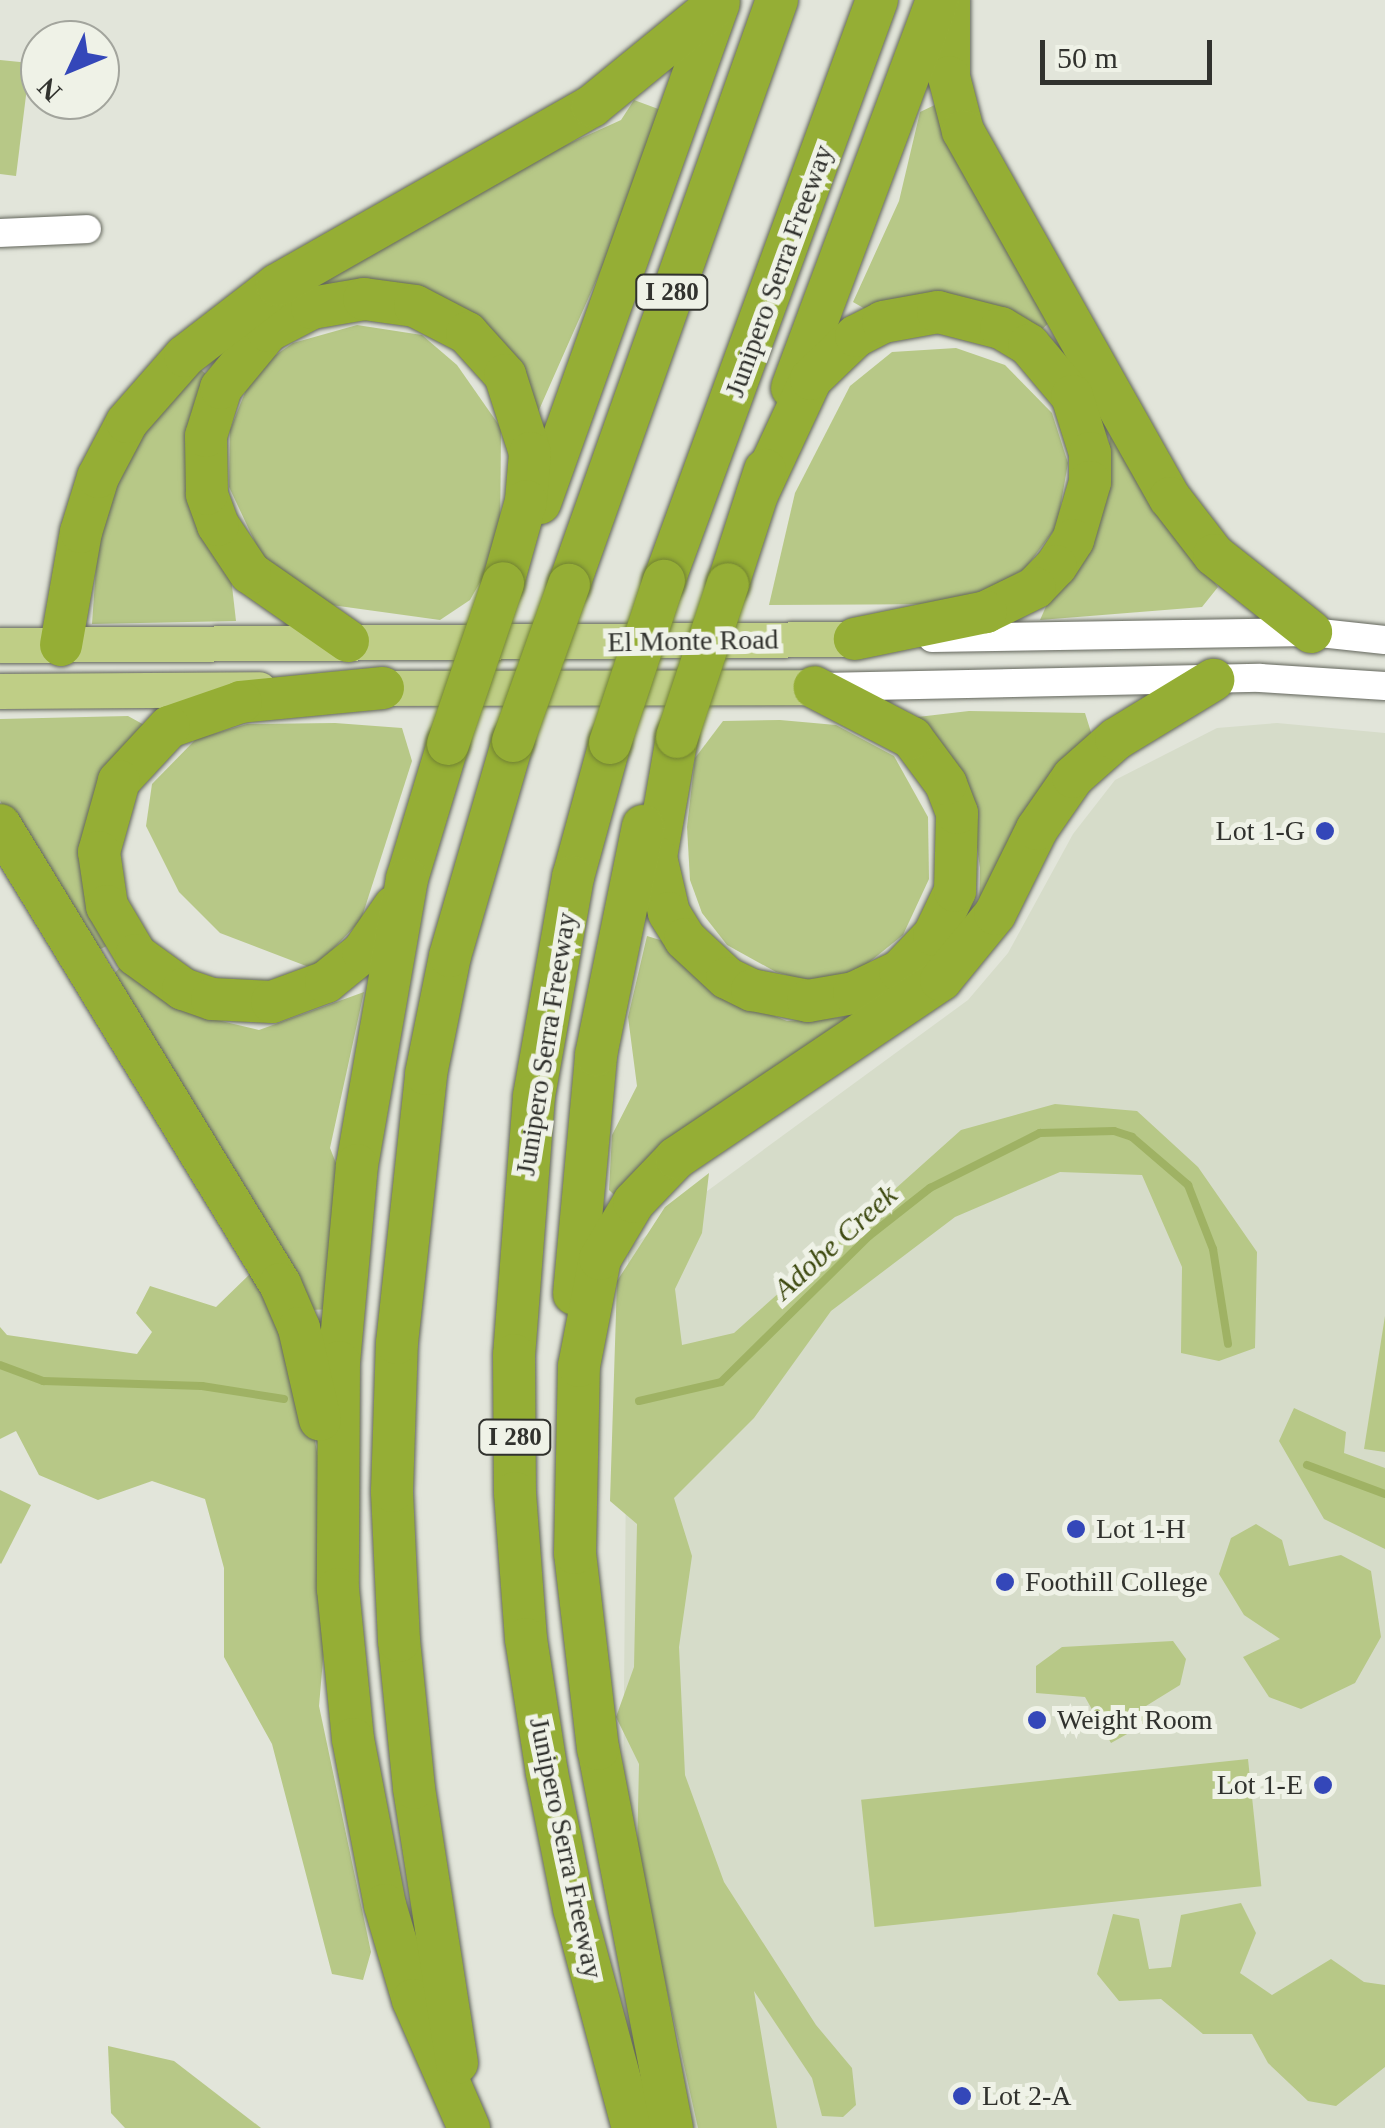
<!DOCTYPE html>
<html>
<head>
<meta charset="utf-8">
<style>
  body { margin:0 }
  #map { position:relative; width:1385px; height:2128px; overflow:hidden; background:#e2e5da; font-family:Georgia,serif }
  div>[style] { position:absolute }
  [style*='--x'] { left:calc(var(--x)*1px); top:calc(var(--y)*1px); width:calc(var(--w)*1px); rotate:calc(var(--a)*1deg) }
  .built>* { inset:0; background:#d6dcc9 }
  .green>* { inset:0; background:#b7c887; transform-origin:0 0 }
  .stream>* { height:8px; margin:-4px; padding:0 4px; transform-origin:4px; border-radius:4px; background:#9fb264 }
  .roads { filter:drop-shadow(0 0 2px #63665c) drop-shadow(0 0 2px #63665c) }
  .minor>* { height:28px; margin:-14px; padding:0 14px; transform-origin:14px; border-radius:14px; background:#fff }
  .major>* { height:35px; margin:-17.5px; padding:0 17.5px; transform-origin:17.5px; border-radius:17.5px; background:#bfce86 }
  .highway>* { height:42px; margin:-21px; padding:0 21px; transform-origin:21px; border-radius:21px; background:#95ae35 }
  .bridges { filter:drop-shadow(0 0 2px #728333) drop-shadow(0 0 2px #728333) }
  .highway-bridge>* { height:42px; margin:-21px; padding:0 21px; transform-origin:21px; border-radius:21px; background:#95ae35 }
  .dots>* { width:28px; height:28px; translate:-50% -50%; box-sizing:border-box; border:5px solid #eff2e7; border-radius:50% }
  span { translate:-50% -50%; white-space:nowrap; text-align:center; line-height:1.15; -webkit-text-stroke:10px #eff2e7; paint-order:stroke }
  .shield-label span { padding:2px 8px; background:#eff2e7; border:2px solid; border-radius:8px; -webkit-text-stroke-width:0 }
  .shield-label { font-size:25px; color:#31322e; font-weight:700 }
  .street-label { font-size:28px; color:#31322e }
  .poi-label { font-size:28px; color:#31322e }
  .right { translate:-100% -50%; text-align:right }
  .left { translate:0 -50%; text-align:left }
  .water-label { font-size:30px; color:#3d490f; font-style:italic }
  .north { position:absolute; left:20px; top:20px; width:100px; height:100px; box-sizing:border-box; background:#eff2e7; border:2px solid #a3a59d; border-radius:50%; rotate:226deg; font-size:28px; font-weight:700; line-height:40px; text-align:center; color:#31322e }
  .north::after { content:''; display:block; margin:auto; width:35px; height:45px; background:#3447b9; clip-path:polygon(50% 0,100% 100%,50% 72%,0 100%) }
  .scale { position:absolute; left:1040px; top:40px; width:172px; height:45px; box-sizing:border-box; border:5px solid #31322e; border-top:0; padding-left:12px; font-size:30px; line-height:35px; white-space:nowrap; color:#31322e; -webkit-text-stroke:8px #eff2e7; paint-order:stroke }
</style>
</head>
<body>
<div id="map">
  <div class="built">
    <i style="clip-path:polygon(1277px 723px,1385px 733px,1385px 2128px,688px 2128px,622px 1915px,628px 1249px,968px 1000px,1008px 953px,1073px 834px,1115px 780px,1217px 728px)"></i>
  </div>
  <div class="green">
    <i style="clip-path:polygon(0 60px,30px 63px,16px 176px,0 174px)"></i>
    <i style="clip-path:polygon(634px 100px,661px 110px,619px 229px,535px 419px,478px 330px,270px 312px,478px 185px,621px 120px)"></i>
    <i style="clip-path:polygon(941px 102px,1057px 315px,1035px 336px,886px 321px,853px 302px,899px 201px,920px 112px)"></i>
    <i style="clip-path:polygon(357px 325px,422px 335px,457px 365px,501px 428px,500px 547px,470px 600px,440px 620px,317px 603px,262px 557px,229px 487px,230px 430px,254px 370px,293px 343px)"></i>
    <i style="clip-path:polygon(956px 348px,1005px 365px,1052px 413px,1068px 463px,1057px 526px,1025px 569px,960px 604px,769px 605px,795px 493px,850px 386px,892px 352px)"></i>
    <i style="clip-path:polygon(199px 368px,208px 376px,236px 621px,92px 624px,99px 524px,150px 417px)"></i>
    <i style="clip-path:polygon(1113px 421px,1189px 551px,1218px 587px,1202px 607px,1040px 620px,1104px 474px)"></i>
    <i style="clip-path:polygon(969px 711px,1085px 713px,1094px 742px,979px 916px,980px 868px,970px 799px,909px 718px)"></i>
    <i style="clip-path:polygon(128px 716px,148px 727px,127px 748px,111px 944px,94px 952px,0 801px,0 719px)"></i>
    <i style="clip-path:polygon(780px 720px,836px 725px,894px 756px,928px 817px,929px 879px,903px 935px,857px 972px,815px 983px,776px 972px,727px 945px,702px 913px,690px 880px,687px 827px,695px 758px,723px 721px)"></i>
    <i style="clip-path:polygon(335px 723px,402px 728px,412px 761px,361px 920px,314px 969px,220px 933px,179px 892px,146px 826px,152px 784px,196px 739px,247px 724px)"></i>
    <i style="clip-path:polygon(647px 936px,670px 943px,720px 994px,787px 1021px,845px 1017px,848px 1031px,626px 1206px,609px 1190px,612px 1135px,637px 1086px,628px 1017px)"></i>
    <i style="clip-path:polygon(124px 963px,200px 1016px,259px 1030px,364px 992px,330px 1148px,347px 1191px,334px 1309px,310px 1310px,111px 977px)"></i>
    <i style="clip-path:polygon(1055px 1104px,1137px 1111px,1198px 1167px,1257px 1252px,1255px 1348px,1219px 1361px,1181px 1353px,1182px 1267px,1142px 1175px,1060px 1172px,955px 1217px,831px 1311px,754px 1418px,674px 1498px,692px 1556px,679px 1647px,685px 1775px,724px 1882px,816px 2025px,852px 2068px,856px 2105px,843px 2117px,822px 2116px,812px 2078px,754px 1991px,777px 2128px,698px 2128px,637px 1856px,639px 1764px,616px 1717px,634px 1667px,637px 1524px,610px 1501px,617px 1281px,665px 1207px,709px 1173px,702px 1233px,675px 1289px,682px 1345px,734px 1333px,961px 1130px)"></i>
    <i style="clip-path:polygon(252px 1272px,300px 1355px,318px 1458px,331px 1566px,319px 1706px,371px 1952px,363px 1980px,332px 1974px,272px 1744px,224px 1657px,224px 1568px,205px 1499px,152px 1481px,98px 1500px,39px 1475px,16px 1431px,0 1439px,0 1327px,7px 1335px,137px 1354px,152px 1332px,136px 1313px,150px 1286px,216px 1307px)"></i>
    <i style="clip-path:polygon(1385px 1316px,1385px 1452px,1364px 1449px)"></i>
    <i style="clip-path:polygon(1294px 1408px,1346px 1432px,1344px 1453px,1385px 1468px,1385px 1549px,1324px 1519px,1279px 1441px)"></i>
    <i style="clip-path:polygon(0 1490px,31px 1505px,1px 1564px,0 1563px)"></i>
    <i style="clip-path:polygon(1256px 1524px,1282px 1540px,1289px 1566px,1341px 1555px,1371px 1571px,1381px 1637px,1355px 1683px,1301px 1709px,1269px 1697px,1243px 1657px,1280px 1639px,1244px 1615px,1219px 1574px,1231px 1538px)"></i>
    <i style="clip-path:polygon(1173px 1641px,1186px 1659px,1180px 1685px,1146px 1706px,1145px 1724px,1111px 1743px,1085px 1697px,1036px 1693px,1036px 1666px,1062px 1647px)"></i>
    <i style="left:1248px;top:1759px;width:128px;height:389px;rotate:84deg"></i>
    <i style="clip-path:polygon(1241px 1903px,1256px 1933px,1240px 1973px,1272px 1995px,1331px 1959px,1364px 1982px,1385px 1985px,1385px 2067px,1336px 2106px,1308px 2101px,1268px 2063px,1252px 2034px,1203px 2034px,1161px 1999px,1119px 2001px,1097px 1974px,1113px 1914px,1139px 1919px,1149px 1969px,1171px 1967px,1181px 1915px)"></i>
    <i style="clip-path:polygon(108px 2046px,174px 2061px,261px 2128px,125px 2128px,111px 2113px)"></i>
  </div>
  <div class="stream">
    <i style="--x:0;--y:1365;--w:46;--a:20.4"></i>
    <i style="--x:43;--y:1381;--w:159;--a:1.8"></i>
    <i style="--x:202;--y:1386;--w:83;--a:9"></i>
    <i style="--x:639;--y:1401;--w:84;--a:-13"></i>
    <i style="--x:721;--y:1382;--w:208;--a:-44.6"></i>
    <i style="--x:869;--y:1236;--w:78;--a:-38.2"></i>
    <i style="--x:930;--y:1188;--w:123;--a:-26.6"></i>
    <i style="--x:1040;--y:1133;--w:74;--a:-1.5"></i>
    <i style="--x:1114;--y:1131;--w:19;--a:18"></i>
    <i style="--x:1132;--y:1137;--w:74;--a:40.6"></i>
    <i style="--x:1188;--y:1185;--w:69;--a:68.7"></i>
    <i style="--x:1213;--y:1249;--w:96;--a:81"></i>
    <i style="--x:1307;--y:1465;--w:83;--a:20.4"></i>
  </div>
  <div class="roads">
    <div class="minor">
      <i style="--x:0;--y:233;--w:87;--a:-2.6"></i>
      <i style="--x:932;--y:638;--w:379;--a:-0.9"></i>
      <i style="--x:1311;--y:632;--w:74;--a:6.2"></i>
      <i style="--x:821;--y:687;--w:439;--a:-1.2"></i>
      <i style="--x:1260;--y:678;--w:125;--a:3.7"></i>
    </div>
    <div class="major">
      <i style="--x:0;--y:645;--w:855;--a:-0.4"></i>
      <i style="--x:356;--y:688;--w:458;--a:-0.1"></i>
      <i style="--x:0;--y:691;--w:259;--a:-0.4"></i>
    </div>
    <div class="highway">
      <i style="--x:949;--y:0;--w:77;--a:90"></i>
      <i style="--x:949;--y:77;--w:56;--a:75.5"></i>
      <i style="--x:963;--y:131;--w:421;--a:60.6"></i>
      <i style="--x:1170;--y:498;--w:72;--a:52.3"></i>
      <i style="--x:1214;--y:555;--w:124;--a:38.4"></i>
      <i style="--x:792;--y:388;--w:414;--a:-69.5"></i>
      <i style="--x:757;--y:495;--w:128;--a:-65"></i>
      <i style="--x:811;--y:379;--w:62;--a:-43.7"></i>
      <i style="--x:856;--y:336;--w:30;--a:-27"></i>
      <i style="--x:883;--y:322;--w:56;--a:-10.3"></i>
      <i style="--x:938;--y:312;--w:65;--a:14.3"></i>
      <i style="--x:1001;--y:328;--w:33;--a:31"></i>
      <i style="--x:1029;--y:345;--w:67;--a:49.9"></i>
      <i style="--x:1072;--y:396;--w:60;--a:72.5"></i>
      <i style="--x:1090;--y:453;--w:29;--a:90"></i>
      <i style="--x:1090;--y:482;--w:60;--a:106.3"></i>
      <i style="--x:1073;--y:540;--w:31;--a:123"></i>
      <i style="--x:1056;--y:566;--w:30;--a:134"></i>
      <i style="--x:1035;--y:588;--w:55;--a:153.9"></i>
      <i style="--x:986;--y:612;--w:134;--a:168.4"></i>
      <i style="--x:540;--y:503;--w:529;--a:-70.33"></i>
      <i style="--x:664;--y:581;--w:619;--a:-69.87"></i>
      <i style="--x:728;--y:584;--w:120;--a:-72"></i>
      <i style="--x:569;--y:585;--w:621;--a:-70.43"></i>
      <i style="--x:348;--y:641;--w:119;--a:-145.2"></i>
      <i style="--x:250;--y:573;--w:58;--a:-123.7"></i>
      <i style="--x:218;--y:525;--w:33;--a:-110"></i>
      <i style="--x:207;--y:494;--w:58;--a:-91"></i>
      <i style="--x:206;--y:436;--w:50;--a:-72.6"></i>
      <i style="--x:221;--y:388;--w:74;--a:-50.5"></i>
      <i style="--x:268;--y:331;--w:50;--a:-27.6"></i>
      <i style="--x:312;--y:308;--w:53;--a:-9.8"></i>
      <i style="--x:364;--y:299;--w:51;--a:7.8"></i>
      <i style="--x:415;--y:306;--w:59;--a:27.4"></i>
      <i style="--x:467;--y:333;--w:57;--a:47.9"></i>
      <i style="--x:505;--y:375;--w:82;--a:72.2"></i>
      <i style="--x:530;--y:453;--w:48;--a:94.8"></i>
      <i style="--x:526;--y:501;--w:85;--a:105.7"></i>
      <i style="--x:61;--y:645;--w:115;--a:-80"></i>
      <i style="--x:81;--y:532;--w:58;--a:-72.8"></i>
      <i style="--x:98;--y:477;--w:62;--a:-62.2"></i>
      <i style="--x:127;--y:422;--w:88;--a:-48.7"></i>
      <i style="--x:185;--y:356;--w:116;--a:-37.7"></i>
      <i style="--x:277;--y:285;--w:362;--a:-29.6"></i>
      <i style="--x:592;--y:106;--w:164;--a:-39.3"></i>
      <i style="--x:383;--y:688;--w:143;--a:174.4"></i>
      <i style="--x:241;--y:702;--w:76;--a:160.9"></i>
      <i style="--x:169;--y:727;--w:74;--a:132.8"></i>
      <i style="--x:119;--y:781;--w:74;--a:105.7"></i>
      <i style="--x:99;--y:852;--w:55;--a:81.6"></i>
      <i style="--x:107;--y:906;--w:57;--a:59.4"></i>
      <i style="--x:136;--y:955;--w:58;--a:35.9"></i>
      <i style="--x:183;--y:989;--w:31;--a:19"></i>
      <i style="--x:212;--y:999;--w:60;--a:2.9"></i>
      <i style="--x:272;--y:1002;--w:58;--a:-20.3"></i>
      <i style="--x:326;--y:982;--w:48;--a:-39"></i>
      <i style="--x:363;--y:952;--w:55;--a:-55.4"></i>
      <i style="--x:677;--y:737;--w:122;--a:99.9"></i>
      <i style="--x:656;--y:857;--w:57;--a:76.9"></i>
      <i style="--x:669;--y:913;--w:31;--a:58"></i>
      <i style="--x:685;--y:939;--w:57;--a:42.9"></i>
      <i style="--x:727;--y:978;--w:28;--a:26"></i>
      <i style="--x:752;--y:990;--w:57;--a:11.1"></i>
      <i style="--x:808;--y:1001;--w:47;--a:-9.9"></i>
      <i style="--x:854;--y:993;--w:51;--a:-25.6"></i>
      <i style="--x:900;--y:971;--w:50;--a:-46.6"></i>
      <i style="--x:934;--y:935;--w:49;--a:-64.5"></i>
      <i style="--x:955;--y:891;--w:78;--a:-88.5"></i>
      <i style="--x:957;--y:813;--w:31;--a:-111"></i>
      <i style="--x:946;--y:784;--w:57;--a:-126.5"></i>
      <i style="--x:912;--y:738;--w:110;--a:-152.5"></i>
      <i style="--x:610;--y:743;--w:139;--a:105.4"></i>
      <i style="--x:573;--y:877;--w:222;--a:100.1"></i>
      <i style="--x:534;--y:1096;--w:260;--a:94.4"></i>
      <i style="--x:514;--y:1355;--w:138;--a:89.6"></i>
      <i style="--x:515;--y:1493;--w:146;--a:85.7"></i>
      <i style="--x:526;--y:1639;--w:136;--a:81.1"></i>
      <i style="--x:547;--y:1773;--w:138;--a:78.7"></i>
      <i style="--x:574;--y:1908;--w:228;--a:75"></i>
      <i style="--x:448;--y:744;--w:141;--a:106.9"></i>
      <i style="--x:407;--y:879;--w:290;--a:99.9"></i>
      <i style="--x:357;--y:1165;--w:198;--a:95.2"></i>
      <i style="--x:339;--y:1362;--w:227;--a:90.3"></i>
      <i style="--x:338;--y:1589;--w:151;--a:84.3"></i>
      <i style="--x:353;--y:1739;--w:169;--a:79.1"></i>
      <i style="--x:385;--y:1905;--w:99;--a:73.6"></i>
      <i style="--x:413;--y:2000;--w:140;--a:66.4"></i>
      <i style="--x:0;--y:825;--w:538;--a:58.62"></i>
      <i style="--x:280;--y:1284;--w:48;--a:66.6"></i>
      <i style="--x:299;--y:1328;--w:94;--a:77.1"></i>
      <i style="--x:574;--y:1294;--w:240;--a:-84.7"></i>
      <i style="--x:596;--y:1055;--w:234;--a:-78.4"></i>
      <i style="--x:457;--y:2063;--w:278;--a:-98.9"></i>
      <i style="--x:414;--y:1788;--w:148;--a:-95.8"></i>
      <i style="--x:399;--y:1641;--w:150;--a:-92.7"></i>
      <i style="--x:392;--y:1491;--w:148;--a:-88.1"></i>
      <i style="--x:397;--y:1343;--w:271;--a:-83.8"></i>
      <i style="--x:426;--y:1074;--w:120;--a:-78.5"></i>
      <i style="--x:450;--y:956;--w:224;--a:-73.7"></i>
      <i style="--x:672;--y:2128;--w:386;--a:-101"></i>
      <i style="--x:598;--y:1749;--w:197;--a:-96.7"></i>
      <i style="--x:575;--y:1553;--w:187;--a:-88.8"></i>
      <i style="--x:579;--y:1366;--w:109;--a:-78.9"></i>
      <i style="--x:600;--y:1259;--w:66;--a:-59.2"></i>
      <i style="--x:634;--y:1202;--w:61;--a:-46.3"></i>
      <i style="--x:676;--y:1158;--w:319;--a:-33.9"></i>
      <i style="--x:941;--y:980;--w:85;--a:-50.7"></i>
      <i style="--x:995;--y:914;--w:95;--a:-63.7"></i>
      <i style="--x:1037;--y:829;--w:63;--a:-55.3"></i>
      <i style="--x:1073;--y:777;--w:57;--a:-41.5"></i>
      <i style="--x:1116;--y:739;--w:114;--a:-31.3"></i>
    </div>
  </div>
  <div class="bridges">
    <div class="highway-bridge">
      <i style="--x:677;--y:737;--w:161;--a:-71.6"></i>
      <i style="--x:513;--y:741;--w:166;--a:-70.3"></i>
      <i style="--x:610;--y:743;--w:171;--a:-71.6"></i>
      <i style="--x:448;--y:744;--w:170;--a:-71.1"></i>
    </div>
  </div>
  <div class="dots">
    <i style="left:1325px;top:831px;background:#3447b9"></i>
    <i style="left:1076px;top:1529px;background:#3447b9"></i>
    <i style="left:1005px;top:1582px;background:#3447b9"></i>
    <i style="left:1037px;top:1720px;background:#3447b9"></i>
    <i style="left:1323px;top:1785px;background:#3447b9"></i>
    <i style="left:962px;top:2096px;background:#3447b9"></i>
  </div>
  <div class="shield-label">
    <span style="left:672px;top:292px">I 280</span>
    <span style="left:515px;top:1437px">I 280</span>
  </div>
  <div class="street-label">
    <span style="left:779px;top:271px;rotate:-70deg">Junipero Serra Freeway</span>
    <span style="left:693px;top:641px;rotate:-1deg">El Monte Road</span>
    <span style="left:546px;top:1044px;rotate:-81deg">Junipero Serra Freeway</span>
    <span style="left:566px;top:1848px;rotate:78deg">Junipero Serra Freeway</span>
  </div>
  <div class="poi-label">
    <span class="right" style="left:1305px;top:831px">Lot 1-G</span>
    <span class="left" style="left:1096px;top:1529px">Lot 1-H</span>
    <span class="left" style="left:1025px;top:1582px">Foothill College</span>
    <span class="left" style="left:1057px;top:1720px">Weight Room</span>
    <span class="right" style="left:1303px;top:1785px">Lot 1-E</span>
    <span class="left" style="left:982px;top:2096px">Lot 2-A</span>
  </div>
  <div class="water-label">
    <span style="left:835px;top:1242px;rotate:-42deg">Adobe Creek</span>
  </div>
  <div class="north">N</div>
  <div class="scale">50 m</div>
</div>
</body>
</html>
